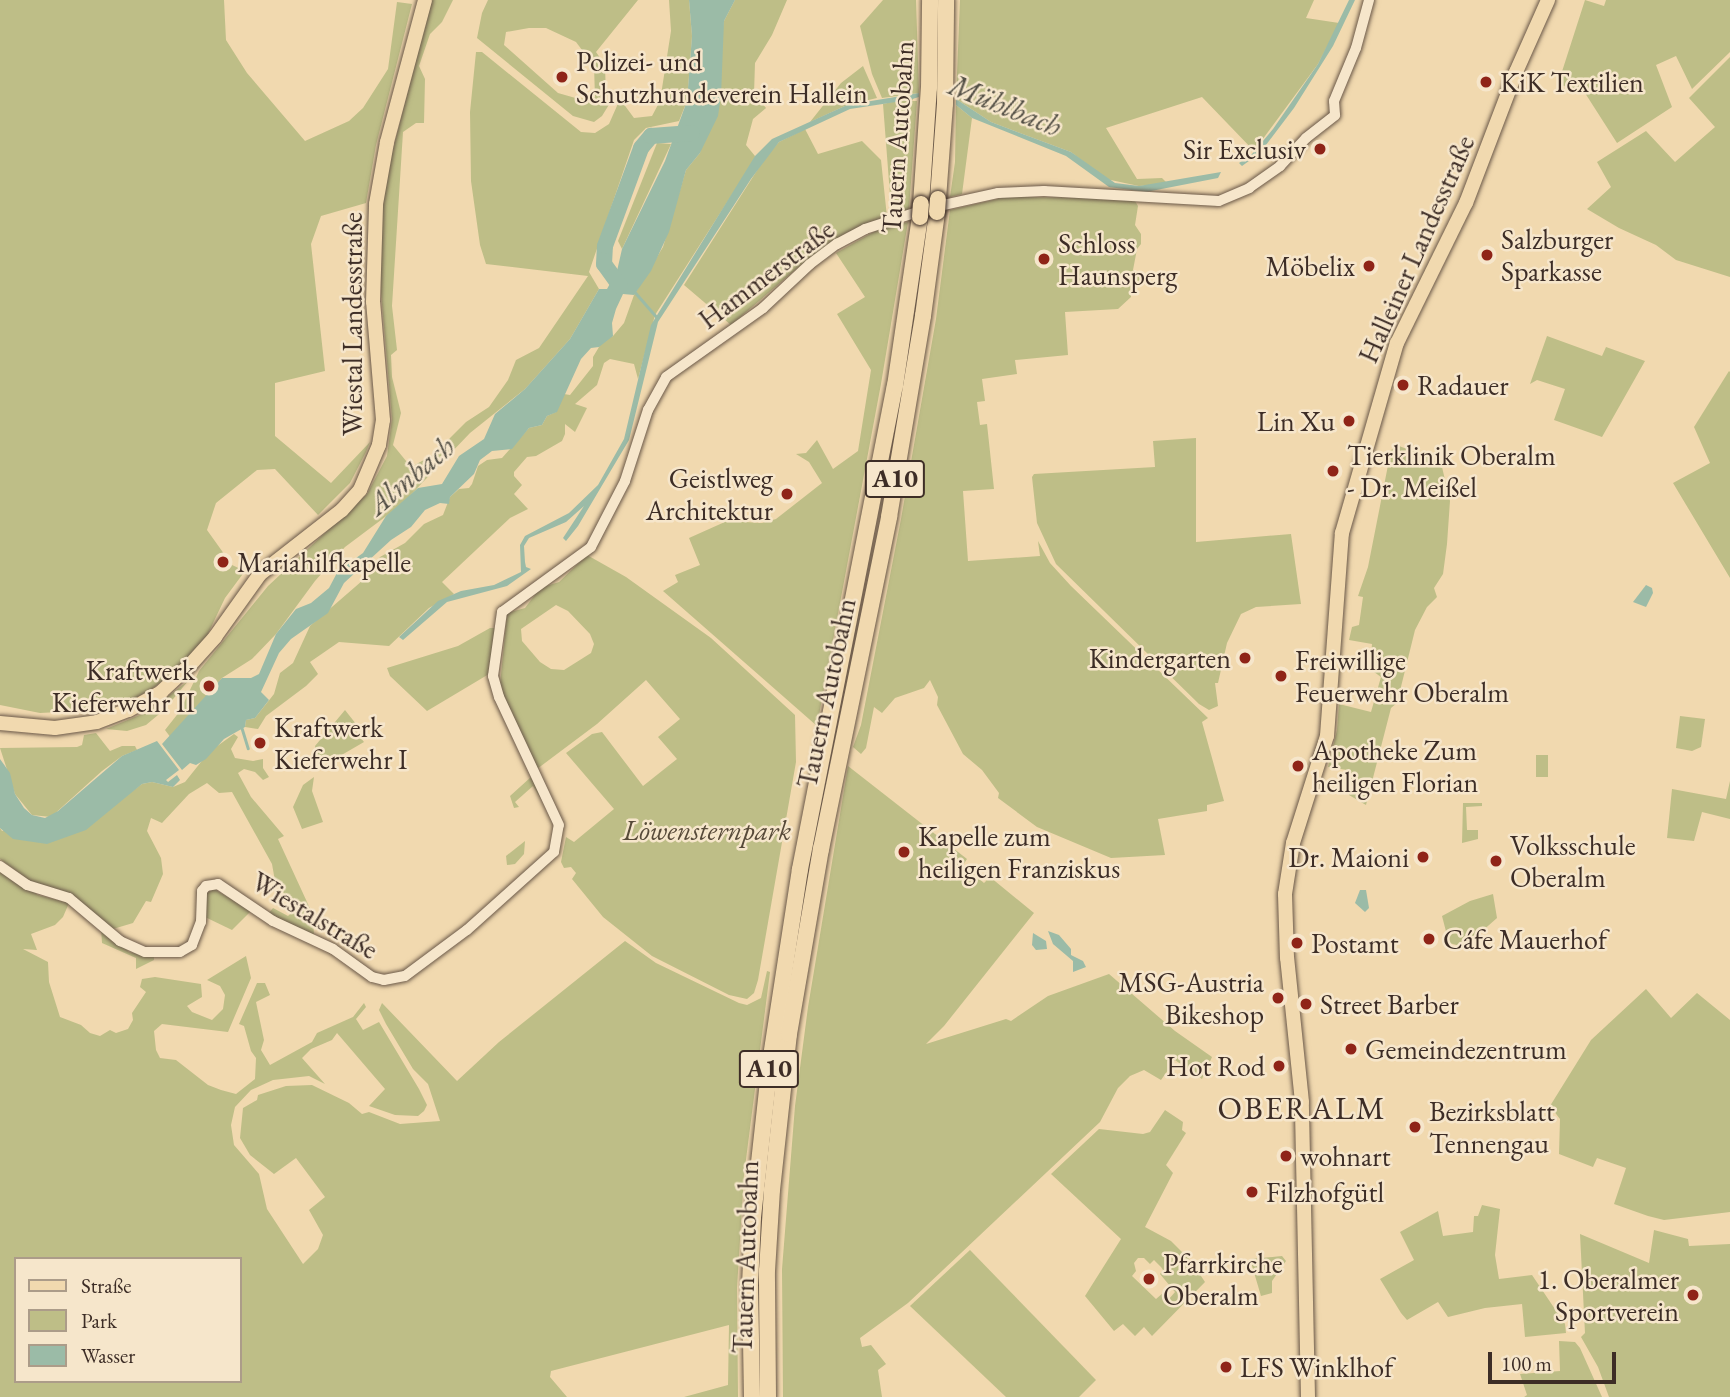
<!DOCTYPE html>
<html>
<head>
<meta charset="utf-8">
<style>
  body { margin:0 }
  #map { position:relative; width:1730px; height:1397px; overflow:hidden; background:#f1d9af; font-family:"EB Garamond",serif }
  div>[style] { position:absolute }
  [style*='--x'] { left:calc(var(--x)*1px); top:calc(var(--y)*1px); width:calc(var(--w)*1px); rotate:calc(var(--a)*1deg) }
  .green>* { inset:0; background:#bebe87; transform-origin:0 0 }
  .water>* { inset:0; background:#9bbba7 }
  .stream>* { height:2.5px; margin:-1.25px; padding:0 1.25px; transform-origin:1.25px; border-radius:1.25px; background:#9bbba7 }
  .river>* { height:16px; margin:-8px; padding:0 8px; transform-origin:8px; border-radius:8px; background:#9bbba7 }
  .roads { filter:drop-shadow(0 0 2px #6a5848) drop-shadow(0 0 2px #6a5848) }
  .minor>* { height:10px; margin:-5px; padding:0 5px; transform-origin:5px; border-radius:5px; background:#f6e6cb }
  .major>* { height:14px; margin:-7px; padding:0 7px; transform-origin:7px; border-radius:7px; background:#f1d9af }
  .highway>* { height:16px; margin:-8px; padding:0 8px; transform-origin:8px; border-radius:8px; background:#f1d9af }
  .bridges { filter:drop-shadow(0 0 2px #3d2d26) drop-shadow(0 0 2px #3d2d26) }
  .highway-bridge>* { height:16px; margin:-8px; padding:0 8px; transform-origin:8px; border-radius:8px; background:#f1d9af }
  .dots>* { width:19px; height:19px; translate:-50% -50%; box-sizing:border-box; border:4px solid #f6e6cb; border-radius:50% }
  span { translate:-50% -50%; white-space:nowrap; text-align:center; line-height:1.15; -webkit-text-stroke:5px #f6e6cb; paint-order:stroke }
  .shield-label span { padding:2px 5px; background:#f6e6cb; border:2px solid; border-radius:5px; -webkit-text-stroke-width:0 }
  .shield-label { font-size:26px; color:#3d2d26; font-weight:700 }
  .poi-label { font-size:28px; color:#3d2d26 }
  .left { translate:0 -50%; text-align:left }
  .right { translate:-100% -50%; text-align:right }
  .street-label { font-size:28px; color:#3d2d26 }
  .park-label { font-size:28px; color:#574a39; font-style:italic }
  .water-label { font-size:30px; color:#545046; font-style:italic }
  .quarter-label { font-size:32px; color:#3d2d26; letter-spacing:2px }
  .legend { position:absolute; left:14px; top:1257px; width:228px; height:126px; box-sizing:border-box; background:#f6e6cb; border:2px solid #ac9c89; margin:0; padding:9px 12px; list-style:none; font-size:21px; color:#3d2d26 }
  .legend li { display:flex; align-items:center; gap:14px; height:35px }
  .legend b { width:35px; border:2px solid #ac9c89 }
  .scale { position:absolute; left:1488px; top:1352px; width:128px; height:32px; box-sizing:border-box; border:4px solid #3d2d26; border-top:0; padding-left:9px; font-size:21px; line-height:24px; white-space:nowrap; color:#3d2d26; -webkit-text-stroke:5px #f6e6cb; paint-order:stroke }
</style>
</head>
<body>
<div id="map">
  <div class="green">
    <i style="clip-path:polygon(0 0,224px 0,226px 40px,247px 73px,305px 141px,349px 121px,363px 108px,388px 69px,397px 2px,412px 4px,376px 145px,366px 203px,321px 216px,311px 244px,325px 371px,275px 383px,275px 436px,331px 483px,370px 442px,366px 452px,350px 483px,318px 515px,275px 469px,257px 470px,216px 503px,207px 530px,232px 565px,245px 571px,225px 598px,204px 642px,180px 668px,153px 688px,136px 698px,94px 710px,40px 713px,0 705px)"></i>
    <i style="clip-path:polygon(431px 0,453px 0,442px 22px,430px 34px,419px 66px,425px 79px,424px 123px,416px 123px,403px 132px,392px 306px,397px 350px,391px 355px,392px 377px,401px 413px,393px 445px,411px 467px,433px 455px,466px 422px,489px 407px,508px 380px,516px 360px,539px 348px,588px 276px,486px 264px,480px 245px,471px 181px,470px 112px,476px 52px,482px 52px,581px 132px,595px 133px,609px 124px,620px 99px,634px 118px,652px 116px,660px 101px,671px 31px,669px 0,689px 0,692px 36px,687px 101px,679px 121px,646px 128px,634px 140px,589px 272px,599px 289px,570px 339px,525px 389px,470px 433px,401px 505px,345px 547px,315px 581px,276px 634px,252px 659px,222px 678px,171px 738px,165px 730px,180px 711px,199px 671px,268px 586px,367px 494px,387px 456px,392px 419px,380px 281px,382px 193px)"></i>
    <i style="clip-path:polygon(evenodd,488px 0,638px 0,596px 52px,605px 65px,606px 99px,610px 103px,602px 116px,594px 122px,573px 116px,477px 38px,482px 13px,488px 0,529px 28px,546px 28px,576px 42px,594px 66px,595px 97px,579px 99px,558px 93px,504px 45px,506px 32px,529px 28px)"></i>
    <i style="clip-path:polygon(735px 0,787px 0,772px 35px,755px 63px,754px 94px,766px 108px,753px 119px,746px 145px,755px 156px,754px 160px,655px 315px,638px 379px,634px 364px,610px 359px,604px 363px,597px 385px,575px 404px,587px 408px,575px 432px,565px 424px,565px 434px,562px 441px,536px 456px,527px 457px,514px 472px,514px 476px,522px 485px,514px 494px,528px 509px,510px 518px,442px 582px,454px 594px,429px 608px,389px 646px,339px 642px,310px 662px,318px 674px,306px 686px,266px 716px,258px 729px,245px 727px,246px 720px,255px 718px,274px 694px,280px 673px,293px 663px,310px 626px,370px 574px,380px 557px,405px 543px,424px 524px,443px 515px,450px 497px,459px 489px,469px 488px,472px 484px,478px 466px,487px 460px,502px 458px,529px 428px,542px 425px,547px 416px,556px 412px,564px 394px,570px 395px,593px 366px,593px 357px,602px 342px,613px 336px,624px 323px,634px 295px,663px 247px,686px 170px,700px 153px,724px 21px)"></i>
    <i style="clip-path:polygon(883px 0,916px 0,919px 93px,882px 98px,872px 74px,860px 26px)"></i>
    <i style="clip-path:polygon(960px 0,1314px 0,1306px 18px,1339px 23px,1318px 64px,1254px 151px,1202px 97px,1106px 128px,1137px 179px,1162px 178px,1167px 183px,1139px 186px,1106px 179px,1071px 152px,991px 122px,956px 99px)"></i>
    <i style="clip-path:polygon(1585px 0,1604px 6px,1606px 0,1730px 0,1730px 52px,1692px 89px,1676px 56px,1656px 65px,1672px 107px,1617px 143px,1585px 93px,1558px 84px)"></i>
    <i style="clip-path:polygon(1730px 57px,1730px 277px,1676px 260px,1656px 245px,1619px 228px,1587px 209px,1611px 187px,1597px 162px,1646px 131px,1675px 162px,1715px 127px,1689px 98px)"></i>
    <i style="clip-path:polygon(863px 66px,877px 98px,847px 105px,810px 122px,841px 83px)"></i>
    <i style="clip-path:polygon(914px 97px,912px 101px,917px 101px,909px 209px,897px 213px,893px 210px,890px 195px,883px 104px)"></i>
    <i style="clip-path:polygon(956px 105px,972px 118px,962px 194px,950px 197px,955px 162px)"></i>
    <i style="clip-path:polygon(805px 129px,818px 154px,862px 141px,881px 160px,887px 217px,846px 233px,802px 264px,731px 325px,684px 285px,765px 158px,779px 142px)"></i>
    <i style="clip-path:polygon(657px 143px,671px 144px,622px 249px,618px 241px)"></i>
    <i style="clip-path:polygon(1006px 197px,1110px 198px,1135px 201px,1138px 206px,1135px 225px,1141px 234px,1141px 244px,1137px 249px,1133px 270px,1140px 276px,1154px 278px,1131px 282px,1131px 297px,1118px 309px,1065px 312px,1068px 355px,1015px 360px,1017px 374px,982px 379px,985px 401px,977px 402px,980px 425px,987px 424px,994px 489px,963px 491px,968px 561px,1040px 556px,1038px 541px,1050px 563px,1071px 586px,1208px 718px,1202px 722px,1224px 801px,1207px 805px,1207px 811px,1158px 819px,1165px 855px,1111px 858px,1037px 827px,998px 798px,999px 793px,982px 770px,963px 754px,937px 705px,938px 697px,930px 680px,924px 688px,895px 698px,882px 713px,874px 707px,866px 748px,861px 754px,853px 747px,861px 725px,901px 519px,936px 319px,950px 210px)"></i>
    <i style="clip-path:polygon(908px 222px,881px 384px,817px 726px,663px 591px,678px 582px,675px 575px,700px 565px,689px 538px,727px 521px,762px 523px,776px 519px,822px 483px,809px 462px,796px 454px,806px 453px,817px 440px,833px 469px,858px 451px,871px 370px,837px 314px,865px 297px,836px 253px,877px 230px)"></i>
    <i style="clip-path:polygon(1547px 336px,1602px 356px,1606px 347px,1645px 361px,1602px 437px,1554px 420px,1565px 389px,1537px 380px,1530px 384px)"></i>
    <i style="clip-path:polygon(1729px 371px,1730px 372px,1730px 578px,1673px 483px,1710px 463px,1694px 427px)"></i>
    <i style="clip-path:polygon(1196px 438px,1196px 542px,1291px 534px,1301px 604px,1256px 607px,1241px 614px,1227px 643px,1218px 683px,1215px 683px,1218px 706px,1209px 710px,1199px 704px,1056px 564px,1037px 523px,1032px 477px,1034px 474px,1155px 467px,1153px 441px)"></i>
    <i style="clip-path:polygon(1399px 446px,1431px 458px,1442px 467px,1450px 501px,1447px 544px,1443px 574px,1434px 588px,1437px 597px,1427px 607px,1415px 630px,1397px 703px,1391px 708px,1366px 805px,1349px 795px,1347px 770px,1328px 767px,1337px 730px,1339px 704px,1371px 712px,1381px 677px,1370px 669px,1372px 644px,1349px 640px,1352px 627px,1359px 625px,1363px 597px,1358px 596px,1368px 567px,1391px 450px)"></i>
    <i style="clip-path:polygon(evenodd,587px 555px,626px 577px,711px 638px,795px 715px,796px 762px,758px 980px,754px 993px,747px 999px,729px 995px,652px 956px,603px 917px,572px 879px,576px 873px,571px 867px,564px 868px,561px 862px,566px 837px,574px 842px,614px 809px,566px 753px,592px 734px,602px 732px,643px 786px,677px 759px,658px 737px,680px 719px,646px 680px,597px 724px,537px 769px,518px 733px,500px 685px,507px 613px,525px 608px,540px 588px,559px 582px,587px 555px,556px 605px,568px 611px,590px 634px,594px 644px,591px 653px,564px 670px,551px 669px,540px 662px,522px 641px,521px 629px,556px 605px)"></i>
    <i style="clip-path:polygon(490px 628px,495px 628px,496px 632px,489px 674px,427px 711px,390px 676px,387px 668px,458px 646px)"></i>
    <i style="clip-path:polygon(188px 681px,164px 710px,146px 725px,127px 731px,106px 729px,147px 712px)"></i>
    <i style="clip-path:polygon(345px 710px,360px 729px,356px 732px,364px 742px,333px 760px,318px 765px,315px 746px)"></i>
    <i style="clip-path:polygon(1680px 716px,1705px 719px,1701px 747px,1692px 751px,1676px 748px)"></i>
    <i style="clip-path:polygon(96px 733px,110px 751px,122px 746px,135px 746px,137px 750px,122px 756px,102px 771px,51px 817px,32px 815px,15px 794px,0 748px,77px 747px,82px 745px,84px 735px)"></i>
    <i style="clip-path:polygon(234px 734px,238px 737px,231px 749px,235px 758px,253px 761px,263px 759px,263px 768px,269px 777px,263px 780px,255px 772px,244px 769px,238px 773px,251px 797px,284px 836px,278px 839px,313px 915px,314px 936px,268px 914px,273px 908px,288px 916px,295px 909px,275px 881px,272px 864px,232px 792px,219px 793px,207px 783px,189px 794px,162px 823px,151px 818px,147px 831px,161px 858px,163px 874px,151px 902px,146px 901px,133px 923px,113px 929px,74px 897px,33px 883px,0 859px,0 828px,2px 831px,123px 798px,142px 784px,152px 782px,173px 787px,185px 782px,209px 752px)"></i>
    <i style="left:1536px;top:755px;width:12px;height:22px"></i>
    <i style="clip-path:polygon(848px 766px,967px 859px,963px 865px,984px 883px,990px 877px,1034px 913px,944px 1026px,926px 1044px,1006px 1019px,1011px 1021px,1048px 996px,1109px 974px,1175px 1031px,1212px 1057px,1202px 1079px,1175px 1060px,1161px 1080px,1144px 1070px,1130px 1076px,1118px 1088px,1100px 1122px,908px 1303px,860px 1338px,862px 1347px,871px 1345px,886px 1364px,878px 1370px,882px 1397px,783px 1397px,782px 1269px,795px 1106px,808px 1007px)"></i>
    <i style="clip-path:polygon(314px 777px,312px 791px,323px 822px,302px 829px,293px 807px,303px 785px)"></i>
    <i style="clip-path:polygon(531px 777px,543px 802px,533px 786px,515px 802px,519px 807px,514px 808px,510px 796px)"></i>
    <i style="clip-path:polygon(1730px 781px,1730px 819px,1702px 812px,1694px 841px,1667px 838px,1672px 789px,1726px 799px)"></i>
    <i style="clip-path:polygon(1463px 803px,1482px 803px,1482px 806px,1466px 807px,1467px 830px,1478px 830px,1478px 839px,1462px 843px)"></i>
    <i style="clip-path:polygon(525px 841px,524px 854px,515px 864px,507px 865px,506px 856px)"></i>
    <i style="clip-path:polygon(evenodd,0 869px,38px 895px,69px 903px,63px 917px,55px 925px,31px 934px,37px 950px,23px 949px,48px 962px,49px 982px,60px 1017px,81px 1025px,90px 1033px,100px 1036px,110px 1030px,116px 1033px,128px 1029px,133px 1020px,132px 1013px,146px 992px,140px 987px,142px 979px,155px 977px,201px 984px,202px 997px,187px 1006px,192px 1012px,212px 1020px,223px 1009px,225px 995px,220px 986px,207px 980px,246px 956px,251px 978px,228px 1032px,162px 1024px,154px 1031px,156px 1050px,160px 1058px,176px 1060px,208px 1085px,221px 1090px,236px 1094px,255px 1079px,256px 1058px,251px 1051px,244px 1026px,239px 1024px,257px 983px,265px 983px,270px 995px,256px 1002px,264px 1040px,261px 1050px,270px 1065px,312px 1042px,317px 1033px,353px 1017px,364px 1003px,366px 1007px,356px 1019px,363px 1030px,379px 1022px,419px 1089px,427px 1105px,424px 1111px,418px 1116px,395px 1115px,369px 1106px,385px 1089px,337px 1033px,332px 1040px,311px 1049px,302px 1058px,325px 1084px,309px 1076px,273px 1080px,251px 1090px,235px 1107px,231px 1125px,234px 1145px,259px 1174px,267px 1209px,303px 1264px,318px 1249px,323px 1235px,309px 1210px,325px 1197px,296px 1158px,274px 1174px,250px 1155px,240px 1138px,243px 1108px,257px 1100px,258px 1095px,286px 1086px,312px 1085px,349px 1103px,362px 1114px,369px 1112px,400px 1124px,440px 1121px,428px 1084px,413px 1069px,386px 1024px,379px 1010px,382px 1003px,457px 1081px,499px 1042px,625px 941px,656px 963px,739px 1003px,747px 1005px,761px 998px,767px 971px,770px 972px,744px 1175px,737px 1288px,738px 1397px,684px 1397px,728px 1385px,729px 1325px,551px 1371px,550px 1377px,567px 1397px,0 1397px,0 869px,16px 1259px,240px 1259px,240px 1381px,16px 1381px,16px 1259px)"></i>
    <i style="clip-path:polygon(214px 889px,251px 911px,232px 930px,205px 917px,207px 893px)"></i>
    <i style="clip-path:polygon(1493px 894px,1497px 918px,1480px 933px,1476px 950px,1449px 943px,1442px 916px,1470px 901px)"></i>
    <i style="clip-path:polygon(101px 927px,129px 952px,154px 957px,154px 960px,136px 969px,136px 958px,102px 943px)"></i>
    <i style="clip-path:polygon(1646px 989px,1671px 1018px,1697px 993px,1730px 1020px,1730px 1212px,1664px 1220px,1648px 1216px,1614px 1204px,1626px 1168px,1597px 1158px,1593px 1167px,1559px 1154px,1560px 1119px,1550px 1106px,1591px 1040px)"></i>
    <i style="clip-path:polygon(evenodd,1165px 1110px,1183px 1122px,1182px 1130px,1186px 1133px,1166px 1165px,1173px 1173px,1145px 1227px,1171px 1241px,1191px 1261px,1205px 1282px,1152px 1336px,1144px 1327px,1135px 1336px,1123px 1324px,1114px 1331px,1085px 1296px,1121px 1239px,1051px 1174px,1099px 1129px,1143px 1134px,1150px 1132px,1165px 1110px,1138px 1258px,1144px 1258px,1150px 1264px,1154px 1260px,1161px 1267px,1163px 1270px,1160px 1274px,1175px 1292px,1169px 1299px,1163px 1293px,1156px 1299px,1132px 1276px,1136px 1271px,1134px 1263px,1138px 1258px)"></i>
    <i style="clip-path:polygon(1482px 1205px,1500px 1209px,1495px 1255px,1499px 1279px,1532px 1275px,1565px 1324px,1566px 1333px,1525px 1337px,1522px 1304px,1485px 1308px,1448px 1317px,1438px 1302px,1407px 1320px,1401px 1313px,1380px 1279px,1414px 1260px,1400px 1232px,1438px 1211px,1443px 1236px,1473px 1232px,1474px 1216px,1478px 1216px)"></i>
    <i style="clip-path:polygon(1654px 1230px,1688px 1239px,1689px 1246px,1730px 1244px,1730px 1397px,1609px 1397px,1598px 1367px,1581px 1337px,1585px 1333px,1580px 1234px,1649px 1263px)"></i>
    <i style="clip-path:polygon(970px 1250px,1096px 1380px,1079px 1397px,1006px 1397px,910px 1306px)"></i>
    <i style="clip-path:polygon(1282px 1256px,1286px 1261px,1272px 1281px,1272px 1293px,1261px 1296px,1250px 1259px)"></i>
    <i style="clip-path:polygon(1559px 1341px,1575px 1342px,1580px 1348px,1602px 1397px,1524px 1397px,1527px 1395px,1520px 1374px,1560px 1371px)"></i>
  </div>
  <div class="water">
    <i style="clip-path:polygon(689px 0,735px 0,724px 21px,721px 96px,718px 116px,700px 153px,686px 170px,669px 232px,651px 271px,634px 295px,623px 294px,616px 309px,612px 323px,613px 336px,599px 347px,591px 348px,581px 359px,557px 412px,547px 416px,542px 425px,529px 428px,512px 449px,492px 451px,480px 460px,474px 474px,450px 497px,449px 504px,440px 503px,425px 510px,411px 527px,391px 540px,344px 583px,328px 613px,291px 639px,279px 653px,261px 692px,269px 700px,255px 718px,246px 720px,245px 727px,224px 739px,206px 759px,196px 765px,190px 763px,182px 770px,162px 744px,222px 678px,251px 678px,259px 674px,276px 634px,296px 609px,311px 603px,329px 588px,338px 571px,363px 553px,386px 516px,418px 488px,442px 484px,459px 456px,484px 439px,495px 414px,525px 389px,570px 339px,599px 289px,607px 289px,617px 271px,622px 249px,665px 161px,687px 101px,692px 36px)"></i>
    <i style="clip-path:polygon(1349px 0,1355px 0,1333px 46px,1294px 108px,1260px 153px,1242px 166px,1239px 163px,1252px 154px,1273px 129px,1318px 64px)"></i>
    <i style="clip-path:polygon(919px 93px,919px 97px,909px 100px,850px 109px,779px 142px,751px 179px,658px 322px,629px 440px,578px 526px,566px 541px,563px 538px,584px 506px,566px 522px,529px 538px,524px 546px,525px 562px,526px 567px,531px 569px,507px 586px,447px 602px,403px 640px,399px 637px,438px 601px,461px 591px,494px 585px,521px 572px,520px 545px,525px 536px,569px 513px,598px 485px,624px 439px,651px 325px,755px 156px,772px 139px,847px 105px)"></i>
    <i style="clip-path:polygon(956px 99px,991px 122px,1071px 152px,1115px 183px,1139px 186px,1221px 172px,1218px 178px,1146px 192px,1109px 187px,1066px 156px,972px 118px,956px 105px)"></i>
    <i style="clip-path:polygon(1646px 585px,1652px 588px,1653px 593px,1646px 607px,1633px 602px)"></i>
    <i style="clip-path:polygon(157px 741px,179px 770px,166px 780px,168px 782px,177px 775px,180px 780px,173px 787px,152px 782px,142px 784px,86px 830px,47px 844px,13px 839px,0 828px,0 759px,10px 773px,15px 794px,24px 808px,32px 815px,45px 818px,58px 811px,122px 756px)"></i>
    <i style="clip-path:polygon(1360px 890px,1366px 890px,1369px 908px,1365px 912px,1355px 903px)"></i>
    <i style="clip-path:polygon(1048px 931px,1059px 935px,1071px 949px,1071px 955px,1083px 961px,1086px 967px,1073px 972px,1073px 961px,1053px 944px)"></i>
    <i style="clip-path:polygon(1033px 933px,1046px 941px,1047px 949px,1036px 950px,1032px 945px)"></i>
  </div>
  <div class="stream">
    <i style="--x:635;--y:292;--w:32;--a:49"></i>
    <i style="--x:242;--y:728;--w:21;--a:73"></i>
  </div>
  <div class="river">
    <i style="--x:620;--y:286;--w:27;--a:-126"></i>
    <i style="--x:604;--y:264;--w:18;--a:-87"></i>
    <i style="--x:605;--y:246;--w:104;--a:-69.8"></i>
    <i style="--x:641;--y:148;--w:16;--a:-50"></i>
    <i style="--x:651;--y:136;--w:41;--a:-4.2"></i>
  </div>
  <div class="roads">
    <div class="minor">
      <i style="--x:0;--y:866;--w:33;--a:35"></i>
      <i style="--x:27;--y:885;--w:44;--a:17.2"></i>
      <i style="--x:69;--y:898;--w:67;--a:40.1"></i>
      <i style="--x:120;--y:941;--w:27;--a:24"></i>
      <i style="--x:145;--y:952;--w:35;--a:0"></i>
      <i style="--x:180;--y:952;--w:14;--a:-30"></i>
      <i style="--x:192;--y:945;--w:25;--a:-69"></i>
      <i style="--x:201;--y:922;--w:31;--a:-88"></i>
      <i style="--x:202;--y:891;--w:6;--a:-51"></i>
      <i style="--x:206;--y:886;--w:12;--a:-9"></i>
      <i style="--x:218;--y:884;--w:66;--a:33.9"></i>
      <i style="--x:273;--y:921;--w:66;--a:25"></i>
      <i style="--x:333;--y:949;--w:48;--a:35.7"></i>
      <i style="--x:372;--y:977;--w:12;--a:14"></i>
      <i style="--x:384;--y:980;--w:21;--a:-11"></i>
      <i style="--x:405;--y:976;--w:77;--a:-36.6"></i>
      <i style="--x:467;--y:930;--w:117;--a:-41.9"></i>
      <i style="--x:554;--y:852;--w:27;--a:-80"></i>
      <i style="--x:559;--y:825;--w:141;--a:-115.1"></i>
      <i style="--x:499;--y:697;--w:22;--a:-106"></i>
      <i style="--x:493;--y:676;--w:65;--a:-82"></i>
      <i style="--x:502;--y:612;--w:110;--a:-36.1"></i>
      <i style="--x:591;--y:547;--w:74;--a:-62.7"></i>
      <i style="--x:625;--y:481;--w:75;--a:-72.1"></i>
      <i style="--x:648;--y:410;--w:38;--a:-61"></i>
      <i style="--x:666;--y:377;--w:119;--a:-35.4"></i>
      <i style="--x:763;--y:308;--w:64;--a:-43.1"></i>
      <i style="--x:810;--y:264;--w:34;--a:-37"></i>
      <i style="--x:837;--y:244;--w:32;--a:-28"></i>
      <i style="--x:865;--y:229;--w:68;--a:-17.9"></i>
      <i style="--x:930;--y:208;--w:70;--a:-12.4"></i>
      <i style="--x:998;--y:193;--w:46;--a:-2.5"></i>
      <i style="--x:1044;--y:191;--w:175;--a:3.3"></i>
      <i style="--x:1219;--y:201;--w:33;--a:-23"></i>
      <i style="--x:1249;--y:188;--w:38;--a:-35"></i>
      <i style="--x:1280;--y:166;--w:38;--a:-47"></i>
      <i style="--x:1306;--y:138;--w:37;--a:-38"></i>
      <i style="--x:1335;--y:115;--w:14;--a:-94"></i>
      <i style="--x:1334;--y:101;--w:57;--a:-67.5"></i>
      <i style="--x:1356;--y:48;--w:50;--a:-74.8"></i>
    </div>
    <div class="major">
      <i style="--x:0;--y:723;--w:55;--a:5.2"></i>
      <i style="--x:55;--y:728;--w:42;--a:-8.1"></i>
      <i style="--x:97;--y:722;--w:34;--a:-21"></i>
      <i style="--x:129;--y:710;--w:37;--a:-29"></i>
      <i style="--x:161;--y:692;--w:40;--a:-43"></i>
      <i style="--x:190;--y:665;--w:38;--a:-48"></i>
      <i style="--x:215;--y:637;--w:77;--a:-54.5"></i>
      <i style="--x:260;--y:574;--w:104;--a:-38"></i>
      <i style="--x:342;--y:510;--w:27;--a:-48"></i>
      <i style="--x:360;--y:490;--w:49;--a:-67.1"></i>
      <i style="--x:379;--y:445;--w:25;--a:-81"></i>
      <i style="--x:383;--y:420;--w:118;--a:-94.8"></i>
      <i style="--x:373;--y:302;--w:98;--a:-88.2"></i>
      <i style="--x:376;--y:204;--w:63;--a:-79.9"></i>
      <i style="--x:387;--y:142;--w:147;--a:-75"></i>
      <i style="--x:1308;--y:1397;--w:295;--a:-91.2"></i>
      <i style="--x:1302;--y:1102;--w:145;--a:-95.9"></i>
      <i style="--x:1287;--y:958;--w:64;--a:-91.8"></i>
      <i style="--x:1285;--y:894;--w:52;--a:-81.1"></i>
      <i style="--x:1293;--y:843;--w:112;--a:-72.4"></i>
      <i style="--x:1327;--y:736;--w:204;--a:-85.8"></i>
      <i style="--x:1342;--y:533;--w:198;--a:-73.9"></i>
      <i style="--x:1397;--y:343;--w:156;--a:-63.8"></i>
      <i style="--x:1466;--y:203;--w:140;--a:-69.1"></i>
      <i style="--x:1516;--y:72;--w:79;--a:-66"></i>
    </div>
    <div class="highway">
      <i style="--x:938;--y:199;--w:95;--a:-85.8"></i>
      <i style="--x:945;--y:104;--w:104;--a:-89.4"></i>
      <i style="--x:921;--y:204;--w:116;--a:-86.1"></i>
      <i style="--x:929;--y:88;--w:88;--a:-89.3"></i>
      <i style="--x:752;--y:1397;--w:111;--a:-91"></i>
      <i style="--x:750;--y:1286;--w:69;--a:-87.5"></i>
      <i style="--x:753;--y:1217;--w:155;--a:-83.7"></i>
      <i style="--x:770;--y:1063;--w:196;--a:-81.2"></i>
      <i style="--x:800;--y:869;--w:492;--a:-78.9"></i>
      <i style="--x:895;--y:386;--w:171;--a:-81.6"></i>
      <i style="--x:768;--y:1397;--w:126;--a:-90.5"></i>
      <i style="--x:767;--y:1271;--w:81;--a:-86.5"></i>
      <i style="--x:772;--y:1190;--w:157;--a:-83.8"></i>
      <i style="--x:789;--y:1034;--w:188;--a:-80.2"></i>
      <i style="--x:821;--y:849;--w:339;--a:-78.4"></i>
      <i style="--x:889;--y:517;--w:204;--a:-80.4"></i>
      <i style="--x:923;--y:316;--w:105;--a:-82.3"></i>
    </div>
  </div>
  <div class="bridges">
    <div class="highway-bridge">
      <i style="--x:937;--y:212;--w:13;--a:-86"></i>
      <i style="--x:920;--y:217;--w:13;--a:-86"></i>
    </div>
  </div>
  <div class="dots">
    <i style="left:562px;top:77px;background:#8f2418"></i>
    <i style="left:1486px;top:82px;background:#8f2418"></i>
    <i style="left:1320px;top:149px;background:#8f2418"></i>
    <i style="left:1487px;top:255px;background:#8f2418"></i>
    <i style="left:1044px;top:259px;background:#8f2418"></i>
    <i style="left:1369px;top:266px;background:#8f2418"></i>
    <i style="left:1403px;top:385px;background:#8f2418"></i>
    <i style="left:1349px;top:421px;background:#8f2418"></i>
    <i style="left:1333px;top:471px;background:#8f2418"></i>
    <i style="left:787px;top:494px;background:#8f2418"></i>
    <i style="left:223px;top:562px;background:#8f2418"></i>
    <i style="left:1245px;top:658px;background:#8f2418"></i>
    <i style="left:1281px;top:676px;background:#8f2418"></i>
    <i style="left:209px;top:686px;background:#8f2418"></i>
    <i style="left:260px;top:743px;background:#8f2418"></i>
    <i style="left:1298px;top:766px;background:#8f2418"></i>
    <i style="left:904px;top:852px;background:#8f2418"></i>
    <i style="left:1423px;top:857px;background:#8f2418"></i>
    <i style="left:1496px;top:861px;background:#8f2418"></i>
    <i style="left:1429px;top:939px;background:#8f2418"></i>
    <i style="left:1297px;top:943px;background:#8f2418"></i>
    <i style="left:1278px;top:998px;background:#8f2418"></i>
    <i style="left:1306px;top:1004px;background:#8f2418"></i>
    <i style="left:1351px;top:1049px;background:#8f2418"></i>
    <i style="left:1279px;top:1066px;background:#8f2418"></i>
    <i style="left:1415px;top:1127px;background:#8f2418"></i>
    <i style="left:1286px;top:1156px;background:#8f2418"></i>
    <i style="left:1252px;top:1192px;background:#8f2418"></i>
    <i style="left:1149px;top:1279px;background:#8f2418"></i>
    <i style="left:1693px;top:1295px;background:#8f2418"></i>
    <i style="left:1226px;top:1367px;background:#8f2418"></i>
  </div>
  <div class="shield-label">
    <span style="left:895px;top:479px">A10</span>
    <span style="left:769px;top:1069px">A10</span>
  </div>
  <div class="poi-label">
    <span class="left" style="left:576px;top:77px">Polizei- und<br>Schutzhundeverein Hallein</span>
    <span class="left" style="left:1500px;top:82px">KiK Textilien</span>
    <span class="right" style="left:1306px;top:149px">Sir Exclusiv</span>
    <span class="left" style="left:1501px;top:255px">Salzburger<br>Sparkasse</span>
    <span class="left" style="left:1058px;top:259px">Schloss<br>Haunsperg</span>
    <span class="right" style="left:1355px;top:266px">Möbelix</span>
    <span class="left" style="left:1417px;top:385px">Radauer</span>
    <span class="right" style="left:1335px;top:421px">Lin Xu</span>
    <span class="left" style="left:1347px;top:471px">Tierklinik Oberalm<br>- Dr. Meißel</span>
    <span class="right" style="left:773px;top:494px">Geistlweg<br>Architektur</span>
    <span class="left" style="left:237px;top:562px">Mariahilfkapelle</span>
    <span class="right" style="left:1231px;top:658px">Kindergarten</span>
    <span class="left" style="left:1295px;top:676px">Freiwillige<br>Feuerwehr Oberalm</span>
    <span class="right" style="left:195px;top:686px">Kraftwerk<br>Kieferwehr II</span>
    <span class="left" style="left:274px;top:743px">Kraftwerk<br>Kieferwehr I</span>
    <span class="left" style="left:1312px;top:766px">Apotheke Zum<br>heiligen Florian</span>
    <span class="left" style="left:918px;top:852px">Kapelle zum<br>heiligen Franziskus</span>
    <span class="left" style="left:1510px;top:861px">Volksschule<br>Oberalm</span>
    <span class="right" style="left:1409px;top:857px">Dr. Maioni</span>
    <span class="left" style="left:1443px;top:939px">Cáfe Mauerhof</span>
    <span class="left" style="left:1311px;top:943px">Postamt</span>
    <span class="right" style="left:1264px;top:998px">MSG-Austria<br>Bikeshop</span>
    <span class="left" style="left:1320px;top:1004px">Street Barber</span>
    <span class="left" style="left:1365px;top:1049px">Gemeindezentrum</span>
    <span class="right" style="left:1265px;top:1066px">Hot Rod</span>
    <span class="left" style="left:1429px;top:1127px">Bezirksblatt<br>Tennengau</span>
    <span class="left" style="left:1300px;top:1156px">wohnart</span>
    <span class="left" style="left:1266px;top:1192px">Filzhofgütl</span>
    <span class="left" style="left:1163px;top:1279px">Pfarrkirche<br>Oberalm</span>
    <span class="right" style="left:1679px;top:1295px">1. Oberalmer<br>Sportverein</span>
    <span class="left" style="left:1240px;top:1367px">LFS Winklhof</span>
  </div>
  <div class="street-label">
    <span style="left:897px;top:137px;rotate:-86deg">Tauern Autobahn</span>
    <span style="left:1416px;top:249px;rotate:-66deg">Halleiner Landesstraße</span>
    <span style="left:766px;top:274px;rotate:-37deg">Hammerstraße</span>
    <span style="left:352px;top:324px;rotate:-90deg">Wiestal Landesstraße</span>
    <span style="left:826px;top:693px;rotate:-78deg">Tauern Autobahn</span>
    <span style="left:315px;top:915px;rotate:31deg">Wiestalstraße</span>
    <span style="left:745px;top:1257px;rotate:-88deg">Tauern Autobahn</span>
  </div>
  <div class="park-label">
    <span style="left:707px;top:830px">Löwensternpark</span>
  </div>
  <div class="water-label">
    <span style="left:1005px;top:106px;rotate:22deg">Mühlbach</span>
    <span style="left:411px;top:476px;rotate:-40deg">Almbach</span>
  </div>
  <div class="quarter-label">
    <span style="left:1302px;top:1108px">OBERALM</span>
  </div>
  <ul class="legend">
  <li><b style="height:9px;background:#f1d9af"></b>Straße</li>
  <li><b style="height:19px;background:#bebe87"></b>Park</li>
  <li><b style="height:19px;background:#9bbba7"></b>Wasser</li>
  </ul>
  <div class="scale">100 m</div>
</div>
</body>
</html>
